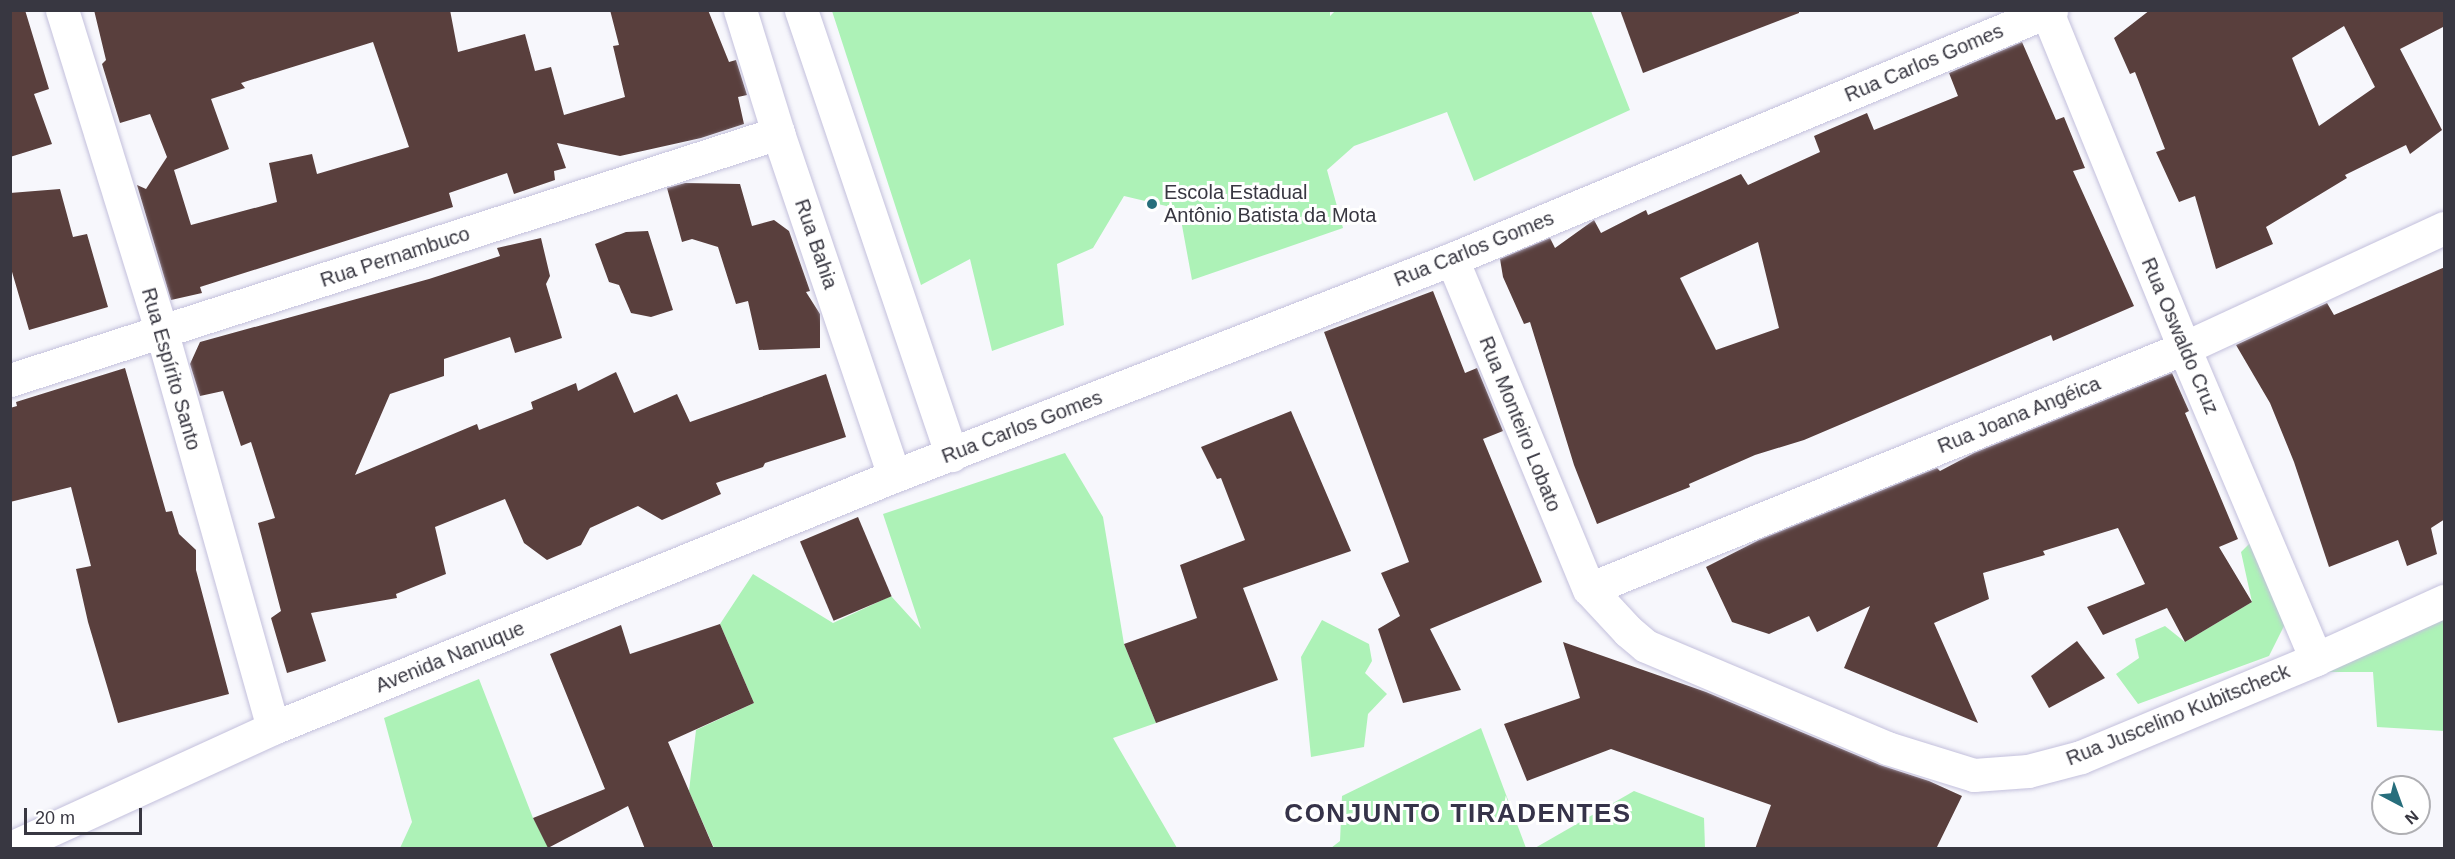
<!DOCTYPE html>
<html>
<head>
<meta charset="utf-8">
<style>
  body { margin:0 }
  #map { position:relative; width:2455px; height:859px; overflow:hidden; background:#f7f7fc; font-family:Helvetica,sans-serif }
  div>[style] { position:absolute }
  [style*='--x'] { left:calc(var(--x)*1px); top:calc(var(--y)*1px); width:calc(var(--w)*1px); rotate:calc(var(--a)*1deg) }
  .green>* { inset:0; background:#adf2b7 }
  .building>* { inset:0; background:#593f3d; transform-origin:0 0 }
  .roads { filter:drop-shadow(0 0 2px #c3c0dc) drop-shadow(0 0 2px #c3c0dc) }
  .street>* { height:33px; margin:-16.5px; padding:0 16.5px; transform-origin:16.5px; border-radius:16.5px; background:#fff }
  .secondary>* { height:33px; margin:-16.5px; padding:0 16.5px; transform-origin:16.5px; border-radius:16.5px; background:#fff }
  .dots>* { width:16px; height:16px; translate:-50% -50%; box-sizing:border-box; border:3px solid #fff; border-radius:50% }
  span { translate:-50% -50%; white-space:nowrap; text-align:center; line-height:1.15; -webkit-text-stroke:6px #fff; paint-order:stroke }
  .street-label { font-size:20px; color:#383741 }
  .poi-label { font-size:20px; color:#383741 }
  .left { translate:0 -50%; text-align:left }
  .district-label { font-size:26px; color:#363349; font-weight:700; letter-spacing:1.5px }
  .frame { position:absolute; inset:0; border:12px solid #383741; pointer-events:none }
  .north { position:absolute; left:2371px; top:775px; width:60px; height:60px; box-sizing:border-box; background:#fff; border:2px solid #afafb3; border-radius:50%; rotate:139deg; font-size:16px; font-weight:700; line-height:24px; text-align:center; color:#383741 }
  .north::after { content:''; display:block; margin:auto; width:21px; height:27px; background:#276e7c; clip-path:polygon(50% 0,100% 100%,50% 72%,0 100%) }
  .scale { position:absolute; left:24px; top:808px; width:118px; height:27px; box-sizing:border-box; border:3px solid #383741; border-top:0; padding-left:8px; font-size:18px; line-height:21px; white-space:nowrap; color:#383741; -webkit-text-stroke:4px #fff; paint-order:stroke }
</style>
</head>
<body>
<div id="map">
  <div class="green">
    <i style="clip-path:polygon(1330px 10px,1330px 16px,1336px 10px,1591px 11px,1630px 110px,1474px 181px,1447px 112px,1354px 146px,1327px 170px,1343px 228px,1192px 280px,1179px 209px,1124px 196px,1093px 248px,1057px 264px,1064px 325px,992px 351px,970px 259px,921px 285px,832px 11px)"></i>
    <i style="clip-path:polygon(1065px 453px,1103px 517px,1124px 644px,1156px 723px,1113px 738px,1177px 848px,714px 848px,689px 791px,696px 730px,754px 703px,720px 624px,753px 574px,833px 623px,891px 596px,921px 629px,883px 514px)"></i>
    <i style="clip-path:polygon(2256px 537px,2288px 618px,2269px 656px,2138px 704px,2116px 674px,2139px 658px,2135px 639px,2165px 626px,2185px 642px,2252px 602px,2241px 552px)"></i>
    <i style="clip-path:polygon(2444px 615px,2444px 731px,2377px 727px,2373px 672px,2320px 672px)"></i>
    <i style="clip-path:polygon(1322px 620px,1369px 644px,1372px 661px,1365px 673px,1387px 694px,1368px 714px,1364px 747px,1311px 757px,1301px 657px)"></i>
    <i style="clip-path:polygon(479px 679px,533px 818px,549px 848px,400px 848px,412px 822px,384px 718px)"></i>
    <i style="clip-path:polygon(1481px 728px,1526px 848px,1331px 848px,1340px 841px,1342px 796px)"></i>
    <i style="clip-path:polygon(1634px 791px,1704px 818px,1705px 848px,1535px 848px)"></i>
  </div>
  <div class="building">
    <i style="clip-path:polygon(10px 10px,25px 10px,49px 89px,34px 94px,52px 144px,10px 157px)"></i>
    <i style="clip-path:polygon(evenodd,94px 10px,450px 10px,458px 52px,525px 34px,535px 71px,551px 67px,564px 115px,625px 97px,613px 46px,619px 45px,610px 10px,708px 10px,729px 62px,736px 60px,747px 95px,738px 97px,744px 124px,701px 138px,620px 156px,557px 143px,566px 168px,554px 171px,555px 180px,514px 194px,507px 173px,449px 193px,453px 207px,200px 287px,202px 293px,171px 300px,137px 185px,146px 189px,167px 157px,150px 114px,120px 123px,102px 64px,106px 60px,94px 10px,373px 42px,409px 147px,317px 174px,312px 154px,269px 163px,277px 202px,191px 225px,174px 170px,229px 149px,211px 99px,245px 88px,241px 83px,373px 42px)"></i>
    <i style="clip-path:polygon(1620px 10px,1799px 10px,1799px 13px,1643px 73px)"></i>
    <i style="clip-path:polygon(evenodd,2150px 10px,2445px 10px,2445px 26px,2400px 49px,2442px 130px,2410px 154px,2406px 145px,2345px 175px,2347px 178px,2266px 227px,2273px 244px,2216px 269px,2195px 196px,2179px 202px,2156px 152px,2165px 149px,2135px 72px,2130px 74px,2114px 38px,2150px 10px,2344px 26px,2375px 87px,2319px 126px,2292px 58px,2344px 26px)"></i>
    <i style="clip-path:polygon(evenodd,2022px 42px,2056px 120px,2064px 117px,2085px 168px,2073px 171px,2134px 306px,2053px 341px,2051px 335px,1804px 440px,1755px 455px,1689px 484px,1690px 487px,1597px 524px,1574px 465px,1530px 322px,1524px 324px,1503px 277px,1500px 259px,1550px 238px,1555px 248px,1594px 220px,1601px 233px,1646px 210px,1648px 215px,1741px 174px,1748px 185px,1820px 152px,1814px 136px,1867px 113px,1874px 130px,1958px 96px,1949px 73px,2022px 42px,1758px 242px,1779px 328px,1716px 350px,1680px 278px,1758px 242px)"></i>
    <i style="clip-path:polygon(685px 183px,740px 184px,752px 226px,774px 220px,789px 231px,810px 291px,806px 292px,820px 314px,820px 348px,759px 350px,748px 301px,736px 304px,718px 247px,692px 239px,682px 242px,667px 188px)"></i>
    <i style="clip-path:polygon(60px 189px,73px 237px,87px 234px,108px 307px,29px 330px,10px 265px,10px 193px)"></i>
    <i style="clip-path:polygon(648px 231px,673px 310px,651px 317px,631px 313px,619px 285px,609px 282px,595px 244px,626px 232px)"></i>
    <i style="clip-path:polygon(541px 238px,550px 276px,546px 284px,562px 338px,515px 353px,510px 337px,444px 359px,444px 376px,390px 394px,355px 475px,477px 424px,479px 430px,533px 409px,531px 402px,576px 383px,578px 391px,616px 372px,634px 413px,677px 394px,690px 422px,826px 374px,846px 437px,765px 463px,763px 467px,716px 483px,721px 494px,662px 520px,638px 506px,590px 528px,581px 545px,547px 560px,524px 543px,505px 499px,435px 527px,446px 574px,396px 594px,397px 598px,311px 613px,326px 661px,287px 673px,271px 618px,281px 611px,258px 523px,275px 518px,251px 442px,241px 446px,223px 391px,200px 396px,190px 364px,200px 342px,429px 279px,500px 256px,497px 248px)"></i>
    <i style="clip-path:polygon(2445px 267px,2445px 519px,2431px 528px,2437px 554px,2407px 566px,2398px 540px,2329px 567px,2294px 462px,2270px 403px,2236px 345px,2327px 303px,2334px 315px)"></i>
    <i style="clip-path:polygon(1433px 291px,1465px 373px,1477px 368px,1503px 431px,1483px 439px,1542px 582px,1430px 629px,1461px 690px,1403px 703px,1378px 629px,1400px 616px,1381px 573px,1409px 562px,1324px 332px)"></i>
    <i style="clip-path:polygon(125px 368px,166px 512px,172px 511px,179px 534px,196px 550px,196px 570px,229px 694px,118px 723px,88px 622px,76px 569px,91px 566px,71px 487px,10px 502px,10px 408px,17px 406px,16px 402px)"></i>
    <i style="clip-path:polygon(2172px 373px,2189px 411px,2185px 413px,2238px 539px,2219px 547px,2252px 602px,2185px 642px,2167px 608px,2103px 635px,2087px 607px,2145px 584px,2118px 528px,2043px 551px,2045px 555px,1983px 573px,1989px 599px,1934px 623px,1978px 723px,1844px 668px,1870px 606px,1817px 632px,1809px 616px,1769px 634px,1732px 622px,1706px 567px,1759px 540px,1937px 468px,1940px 471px,1974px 453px)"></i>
    <i style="clip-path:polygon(1291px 411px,1351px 551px,1243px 588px,1278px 680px,1156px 723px,1124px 644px,1197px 618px,1180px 565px,1245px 540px,1221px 478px,1217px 479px,1201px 447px)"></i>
    <i style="left:858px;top:517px;width:86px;height:63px;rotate:67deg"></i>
    <i style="clip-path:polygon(720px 624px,754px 703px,668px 742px,714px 849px,645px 849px,628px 806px,548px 848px,533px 818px,605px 789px,550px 654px,621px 625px,630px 654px)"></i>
    <i style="clip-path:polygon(2077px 641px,2105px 678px,2049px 708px,2031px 676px)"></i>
    <i style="clip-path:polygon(1563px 642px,1706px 692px,1880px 765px,1929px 781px,1962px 796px,1936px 849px,1755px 849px,1771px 805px,1611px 749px,1527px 781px,1504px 724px,1580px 698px)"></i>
  </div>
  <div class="roads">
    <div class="street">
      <i style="--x:62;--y:10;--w:338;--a:72.8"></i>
      <i style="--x:162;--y:333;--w:410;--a:74.3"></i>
      <i style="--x:740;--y:10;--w:129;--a:72.8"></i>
      <i style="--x:778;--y:133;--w:362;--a:71.3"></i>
      <i style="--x:801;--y:10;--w:470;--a:71.3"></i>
      <i style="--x:2047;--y:12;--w:363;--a:67.8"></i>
      <i style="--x:2184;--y:348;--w:338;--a:67"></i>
      <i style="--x:1452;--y:259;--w:357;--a:67.5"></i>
      <i style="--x:1589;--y:589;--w:57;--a:47.1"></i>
      <i style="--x:1628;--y:631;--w:23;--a:40"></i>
      <i style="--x:1646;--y:646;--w:262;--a:22.9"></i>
      <i style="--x:1887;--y:748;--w:91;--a:17.2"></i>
      <i style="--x:1974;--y:775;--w:54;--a:-4.2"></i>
      <i style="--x:2028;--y:771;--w:55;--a:-14.8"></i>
      <i style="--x:2081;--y:757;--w:255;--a:-22.6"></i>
      <i style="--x:2316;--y:659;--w:141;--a:-24.4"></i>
      <i style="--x:10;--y:380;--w:807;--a:-17.83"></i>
      <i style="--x:1589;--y:589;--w:642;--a:-22.05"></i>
      <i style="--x:2184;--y:348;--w:286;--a:-24.8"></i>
    </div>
    <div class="secondary">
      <i style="--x:11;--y:848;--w:288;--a:-24.6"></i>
      <i style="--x:273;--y:728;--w:670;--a:-22.09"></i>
      <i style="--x:894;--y:476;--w:599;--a:-21.25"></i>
      <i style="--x:1452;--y:259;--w:649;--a:-22.57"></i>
    </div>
  </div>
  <div class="dots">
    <i style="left:1152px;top:204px;background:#276e7c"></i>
  </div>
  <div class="street-label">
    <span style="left:1924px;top:63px;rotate:-23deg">Rua Carlos Gomes</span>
    <span style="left:816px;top:244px;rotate:71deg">Rua Bahia</span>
    <span style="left:1474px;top:249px;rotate:-22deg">Rua Carlos Gomes</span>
    <span style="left:395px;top:257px;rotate:-18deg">Rua Pernambuco</span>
    <span style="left:2180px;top:336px;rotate:67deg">Rua Oswaldo Cruz</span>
    <span style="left:171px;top:369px;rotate:74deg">Rua Espírito Santo</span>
    <span style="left:2019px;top:415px;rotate:-22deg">Rua Joana Angéica</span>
    <span style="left:1520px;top:424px;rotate:68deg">Rua Monteiro Lobato</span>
    <span style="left:1022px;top:427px;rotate:-21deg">Rua Carlos Gomes</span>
    <span style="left:450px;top:657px;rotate:-22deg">Avenida Nanuque</span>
    <span style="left:2178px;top:715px;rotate:-22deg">Rua Juscelino Kubitscheck</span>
  </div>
  <div class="poi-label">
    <span class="left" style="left:1164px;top:204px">Escola Estadual<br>Antônio Batista da Mota</span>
  </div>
  <div class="district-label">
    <span style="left:1458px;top:814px">CONJUNTO TIRADENTES</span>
  </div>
  <div class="frame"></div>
  <div class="north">N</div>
  <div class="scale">20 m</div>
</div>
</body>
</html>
